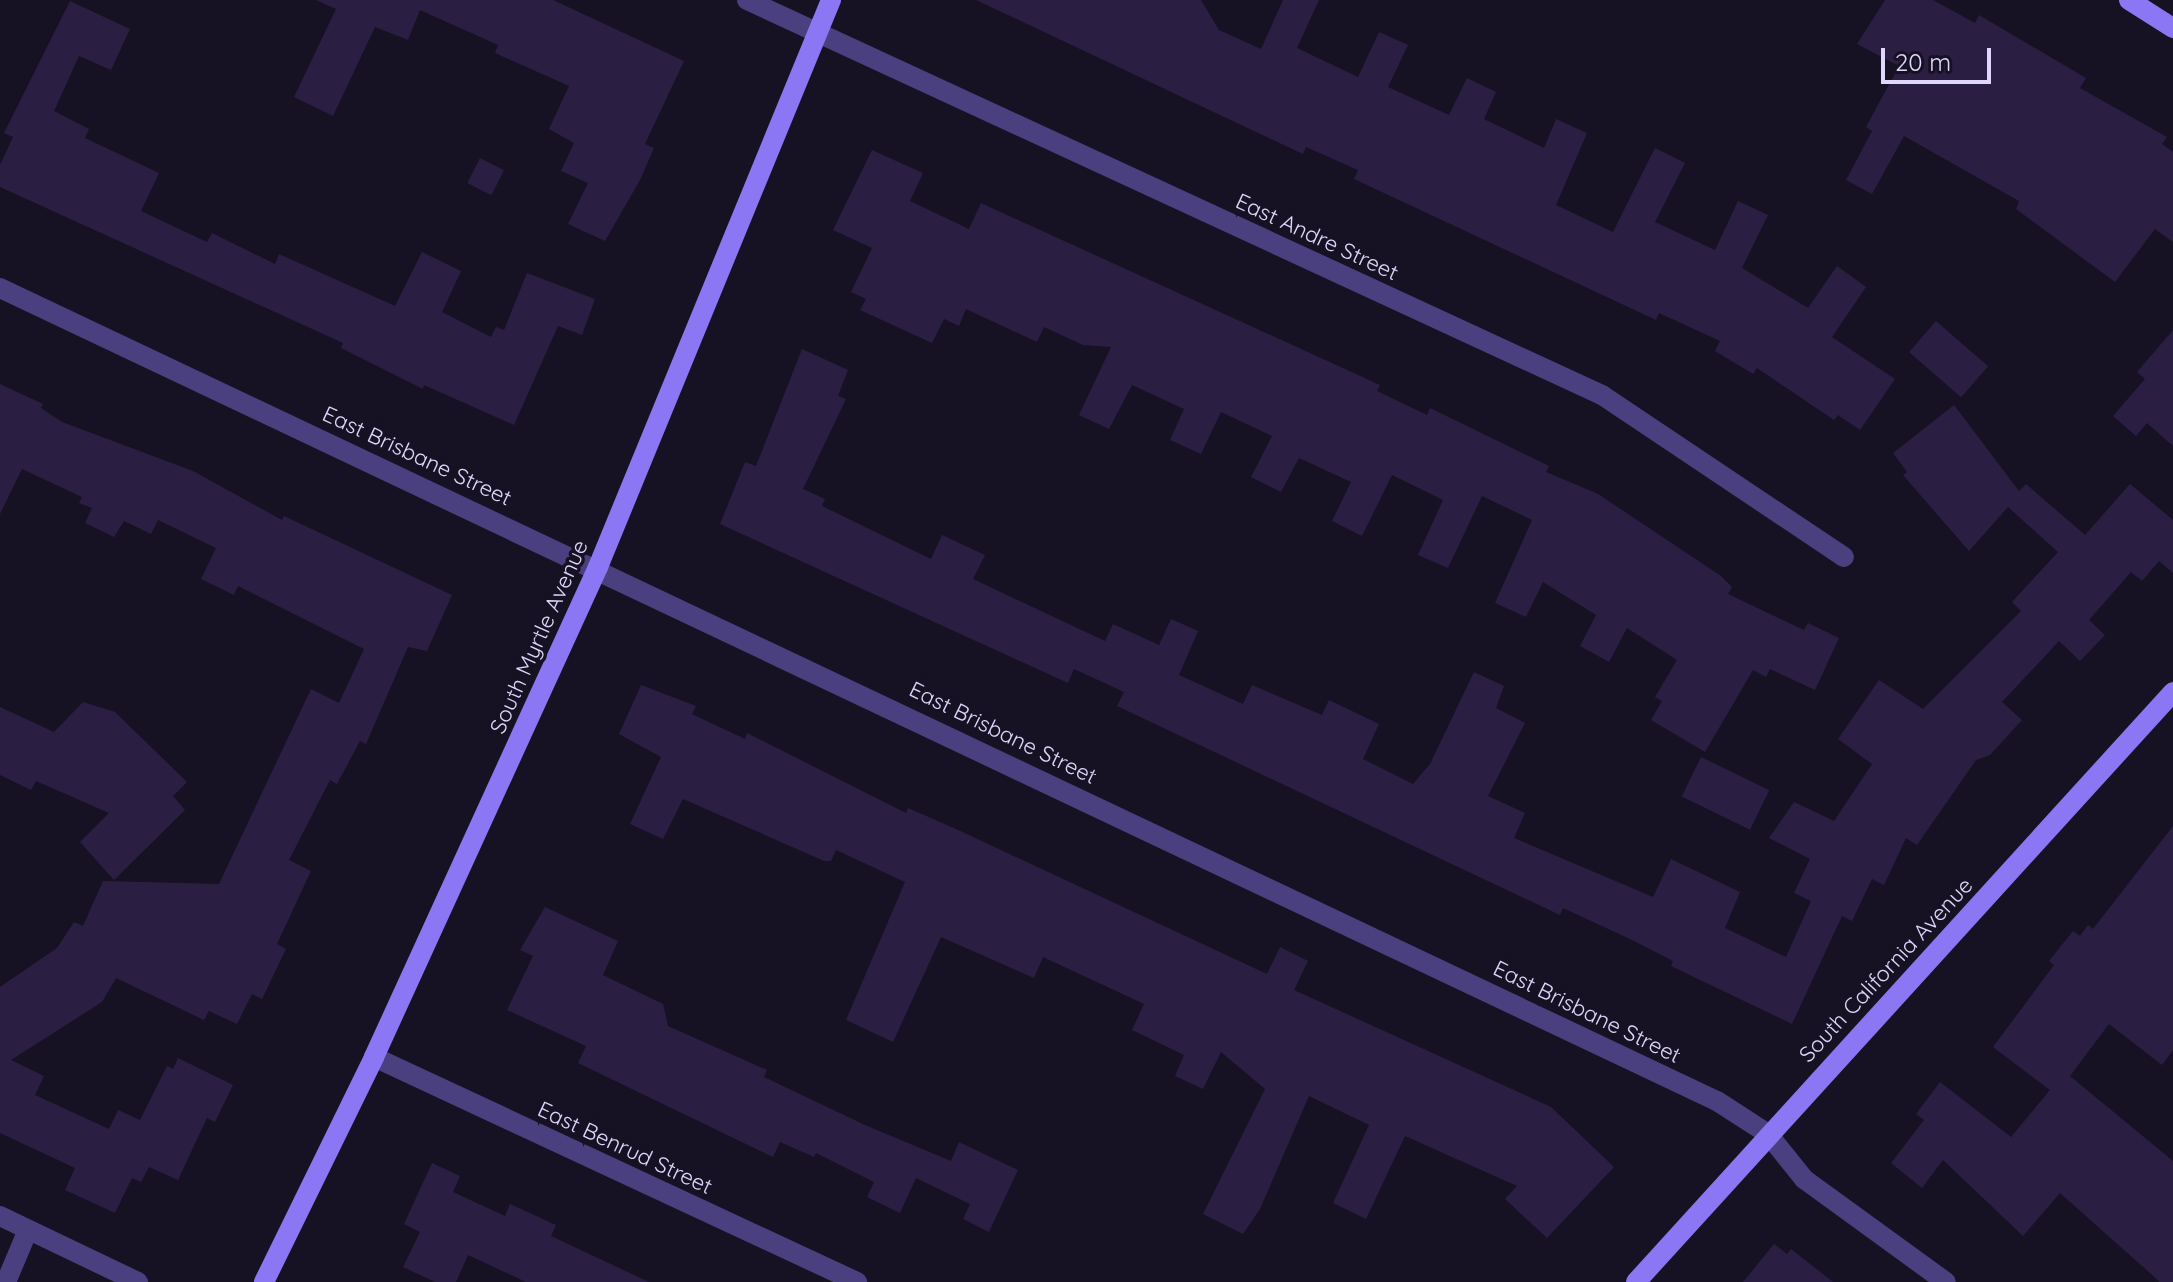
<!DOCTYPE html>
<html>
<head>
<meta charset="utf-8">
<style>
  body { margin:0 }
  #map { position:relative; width:2173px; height:1282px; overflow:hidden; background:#171124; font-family:Quicksand,sans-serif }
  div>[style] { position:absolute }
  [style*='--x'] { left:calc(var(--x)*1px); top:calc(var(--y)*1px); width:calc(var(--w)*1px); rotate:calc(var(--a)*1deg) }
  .building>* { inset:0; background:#2b1e43; transform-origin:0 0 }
  .lane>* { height:20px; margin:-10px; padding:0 10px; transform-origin:10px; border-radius:10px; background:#4b407f }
  .street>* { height:20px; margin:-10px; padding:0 10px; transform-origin:10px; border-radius:10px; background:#4b407f }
  .secondary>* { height:20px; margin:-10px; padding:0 10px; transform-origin:10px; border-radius:10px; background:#8b77f3 }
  span { translate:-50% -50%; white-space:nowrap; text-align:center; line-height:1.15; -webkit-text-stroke:7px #171124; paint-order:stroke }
  .street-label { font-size:22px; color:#e0d7fc }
  .scale { position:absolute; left:1881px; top:48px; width:110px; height:36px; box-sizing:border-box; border:4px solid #e0d7fc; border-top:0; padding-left:10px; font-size:24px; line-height:28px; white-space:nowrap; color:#e0d7fc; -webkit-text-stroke:6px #171124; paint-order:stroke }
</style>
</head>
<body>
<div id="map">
  <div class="building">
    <i style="clip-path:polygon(316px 0,553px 0,684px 61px,645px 144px,654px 148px,640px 180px,605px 241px,568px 224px,588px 183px,561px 171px,574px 143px,549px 129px,569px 86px,495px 53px,498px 45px,420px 10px,408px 40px,375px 27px,333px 116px,294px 97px,336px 9px)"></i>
    <i style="clip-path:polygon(976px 0,1201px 0,1219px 30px,1261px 49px,1283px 0,1319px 0,1297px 48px,1358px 77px,1379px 32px,1408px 45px,1388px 87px,1449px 115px,1467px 78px,1496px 92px,1484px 119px,1544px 148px,1556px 119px,1587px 133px,1556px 205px,1613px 232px,1655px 148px,1685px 163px,1655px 222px,1715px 250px,1738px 201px,1768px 215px,1742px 268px,1808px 308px,1837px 266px,1866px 287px,1832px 337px,1895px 379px,1860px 430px,1838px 415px,1834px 420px,1757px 368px,1753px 374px,1715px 351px,1720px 341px,1659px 313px,1656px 320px,1354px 179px,1358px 170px,1306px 147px,1303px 154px)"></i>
    <i style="clip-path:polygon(1885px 0,1933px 0,1975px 23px,1979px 15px,2086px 78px,2080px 88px,2167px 137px,2162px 144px,2173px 152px,2173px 242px,2155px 229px,2115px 282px,2016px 209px,2019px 201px,1904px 136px,1872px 194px,1846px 180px,1872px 131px,1866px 127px,1899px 66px,1857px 44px)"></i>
    <i style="clip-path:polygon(70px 1px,130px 29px,111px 70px,79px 56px,54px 111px,89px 129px,85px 138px,159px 173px,141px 211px,207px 242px,212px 233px,275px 264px,279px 254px,395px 306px,422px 252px,461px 271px,442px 312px,491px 337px,496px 327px,504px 330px,527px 273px,595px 299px,582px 335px,558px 326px,514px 425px,424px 385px,423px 389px,341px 348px,343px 343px,0 187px,0 165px,13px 137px,4px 133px)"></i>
    <i style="clip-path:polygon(872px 150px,923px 173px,910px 201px,969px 229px,981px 203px,1380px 385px,1377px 391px,1427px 415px,1430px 408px,1549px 466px,1546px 472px,1598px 494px,1721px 576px,1732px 587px,1728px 594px,1804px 630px,1808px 623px,1839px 638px,1815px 690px,1770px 669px,1766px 677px,1753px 670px,1705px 752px,1651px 720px,1662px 701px,1655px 697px,1677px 660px,1627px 628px,1609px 662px,1580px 646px,1596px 615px,1543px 582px,1526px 617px,1495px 603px,1532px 520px,1482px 496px,1448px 568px,1418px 555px,1443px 500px,1392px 475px,1362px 536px,1332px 521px,1351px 482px,1299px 458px,1281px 492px,1251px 477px,1272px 436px,1221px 412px,1201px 454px,1170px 440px,1184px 409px,1132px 385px,1109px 429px,1079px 415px,1111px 347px,1083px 345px,1044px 327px,1037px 342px,966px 309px,959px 326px,944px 319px,932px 343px,860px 310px,866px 299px,851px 292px,872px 248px,833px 230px)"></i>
    <i style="left:480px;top:158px;width:27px;height:28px;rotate:27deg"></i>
    <i style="left:1936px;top:321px;width:69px;height:41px;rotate:41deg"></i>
    <i style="clip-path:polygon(2173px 330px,2173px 446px,2147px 423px,2136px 436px,2113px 416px,2145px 379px,2137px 372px)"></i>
    <i style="clip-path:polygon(802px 349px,848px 370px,838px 396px,846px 399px,803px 489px,825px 499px,822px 506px,931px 559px,942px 535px,985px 555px,973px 579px,1105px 641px,1113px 624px,1159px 645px,1171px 619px,1198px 631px,1179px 675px,1243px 704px,1252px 685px,1322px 715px,1329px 700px,1379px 724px,1363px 759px,1413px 784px,1430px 764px,1474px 672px,1504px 686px,1496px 708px,1525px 723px,1488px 796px,1525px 813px,1514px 838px,1653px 897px,1671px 859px,1740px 892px,1725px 928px,1786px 957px,1811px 901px,1794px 893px,1810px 859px,1769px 838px,1794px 802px,1834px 821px,1872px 764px,1838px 739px,1879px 680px,1923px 709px,2021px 611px,2012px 602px,2058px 552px,2008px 507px,1969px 551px,1903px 475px,1907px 472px,1893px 453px,1954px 405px,2019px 491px,2026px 484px,2085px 535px,2130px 484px,2173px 520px,2173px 573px,2159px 561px,2142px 581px,2131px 572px,2089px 620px,2105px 635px,2080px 661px,2059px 641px,2002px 702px,2022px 720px,1990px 755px,1976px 760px,1917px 845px,1906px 838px,1884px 885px,1872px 879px,1852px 921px,1842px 916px,1792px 1024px,1671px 966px,1673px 961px,1632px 940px,1563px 908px,1560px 915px,1117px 706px,1124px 692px,1074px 669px,1068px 683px,720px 524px,745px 462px,756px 466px)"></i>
    <i style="clip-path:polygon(0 384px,43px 404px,41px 408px,62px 422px,193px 471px,282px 520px,284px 516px,452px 595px,427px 651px,408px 647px,366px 744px,360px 741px,337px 784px,330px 780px,289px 860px,311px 871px,277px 944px,286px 949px,262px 999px,252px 994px,237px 1024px,209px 1011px,204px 1020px,116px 978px,102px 1002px,11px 1060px,44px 1076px,35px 1095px,109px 1129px,118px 1110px,140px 1120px,167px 1066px,173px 1069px,178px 1058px,233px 1085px,215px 1122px,207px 1118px,178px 1180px,149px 1167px,141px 1182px,132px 1178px,115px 1213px,65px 1190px,75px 1168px,0 1133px,0 987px,57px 948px,74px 922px,83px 926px,103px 881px,219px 884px,311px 689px,339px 703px,364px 649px,238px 586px,234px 595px,201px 579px,216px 548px,158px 520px,151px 534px,124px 521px,114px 537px,85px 523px,92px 508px,79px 503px,82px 497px,22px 469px,0 514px)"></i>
    <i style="clip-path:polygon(641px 685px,696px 706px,692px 714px,745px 739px,747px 733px,906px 813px,908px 808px,956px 829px,1267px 974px,1280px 947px,1308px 961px,1294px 990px,1551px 1107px,1614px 1167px,1547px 1238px,1505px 1199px,1517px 1186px,1405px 1136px,1366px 1219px,1333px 1203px,1369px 1125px,1309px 1096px,1260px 1209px,1243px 1234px,1203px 1214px,1265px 1089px,1221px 1052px,1203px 1089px,1175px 1076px,1184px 1055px,1132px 1030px,1144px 1004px,1043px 957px,1034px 978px,941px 937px,893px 1042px,846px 1020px,905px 882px,836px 850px,831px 861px,824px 861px,683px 799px,663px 839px,630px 824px,661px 757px,619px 734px)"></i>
    <i style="clip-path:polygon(83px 702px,115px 712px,187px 782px,173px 796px,185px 810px,114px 880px,80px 842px,109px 813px,36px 781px,31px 790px,0 775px,0 707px,54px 732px)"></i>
    <i style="left:1701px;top:757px;width:76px;height:44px;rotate:26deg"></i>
    <i style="clip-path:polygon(2173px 826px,2173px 1050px,2162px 1065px,2109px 1024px,2070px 1076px,2173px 1161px,2173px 1282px,2160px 1282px,2060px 1193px,2023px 1236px,1943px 1160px,1922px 1188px,1891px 1163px,1924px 1120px,1916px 1114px,1940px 1082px,2011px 1137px,2050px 1090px,1993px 1047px,2054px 965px,2049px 961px,2073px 931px,2080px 936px,2088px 925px,2093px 929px)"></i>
    <i style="clip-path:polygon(545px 907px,618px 941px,603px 975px,663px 1004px,668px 1026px,767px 1070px,764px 1077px,865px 1125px,951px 1161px,959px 1142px,1018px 1170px,989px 1232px,963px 1219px,970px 1204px,916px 1178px,900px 1213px,867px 1197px,874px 1182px,816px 1153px,814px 1157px,780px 1142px,773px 1157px,578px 1063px,586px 1046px,507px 1010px,533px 956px,520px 950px)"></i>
    <i style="clip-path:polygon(432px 1163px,460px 1176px,453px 1192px,505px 1216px,510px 1204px,556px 1225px,551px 1236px,649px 1282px,526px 1282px,468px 1255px,456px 1282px,435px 1282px,403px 1267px,420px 1232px,404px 1224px)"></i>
    <i style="clip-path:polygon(1774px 1244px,1787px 1254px,1791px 1249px,1833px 1282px,1743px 1282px)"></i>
  </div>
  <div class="lane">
    <i style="--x:6;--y:1282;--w:56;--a:-67.1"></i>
  </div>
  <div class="street">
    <i style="--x:747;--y:0;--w:942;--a:24.8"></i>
    <i style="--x:1602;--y:395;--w:291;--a:33.8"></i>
    <i style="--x:0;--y:288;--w:1900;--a:25.34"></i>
    <i style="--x:1717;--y:1101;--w:61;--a:32.9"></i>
    <i style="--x:1768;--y:1134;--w:58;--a:51.3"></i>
    <i style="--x:1804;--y:1179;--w:175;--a:36"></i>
    <i style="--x:374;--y:1057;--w:533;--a:24.98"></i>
    <i style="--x:0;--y:1216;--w:153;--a:25.6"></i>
  </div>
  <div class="secondary">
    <i style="--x:2129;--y:0;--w:52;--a:32.5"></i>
    <i style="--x:264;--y:1282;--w:250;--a:-63.9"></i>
    <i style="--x:374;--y:1057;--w:539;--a:-65.43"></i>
    <i style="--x:598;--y:567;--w:613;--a:-67.66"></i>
    <i style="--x:1636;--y:1282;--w:798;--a:-47.69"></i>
  </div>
  <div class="street-label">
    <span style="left:1317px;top:237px;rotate:25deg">East Andre Street</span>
    <span style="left:417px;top:456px;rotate:25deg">East Brisbane Street</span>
    <span style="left:539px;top:637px;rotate:-66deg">South Myrtle Avenue</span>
    <span style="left:1003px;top:733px;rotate:26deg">East Brisbane Street</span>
    <span style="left:1886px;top:970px;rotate:-47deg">South California Avenue</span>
    <span style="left:1587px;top:1012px;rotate:26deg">East Brisbane Street</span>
    <span style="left:625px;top:1148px;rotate:25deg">East Benrud Street</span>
  </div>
  <div class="scale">20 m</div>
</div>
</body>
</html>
